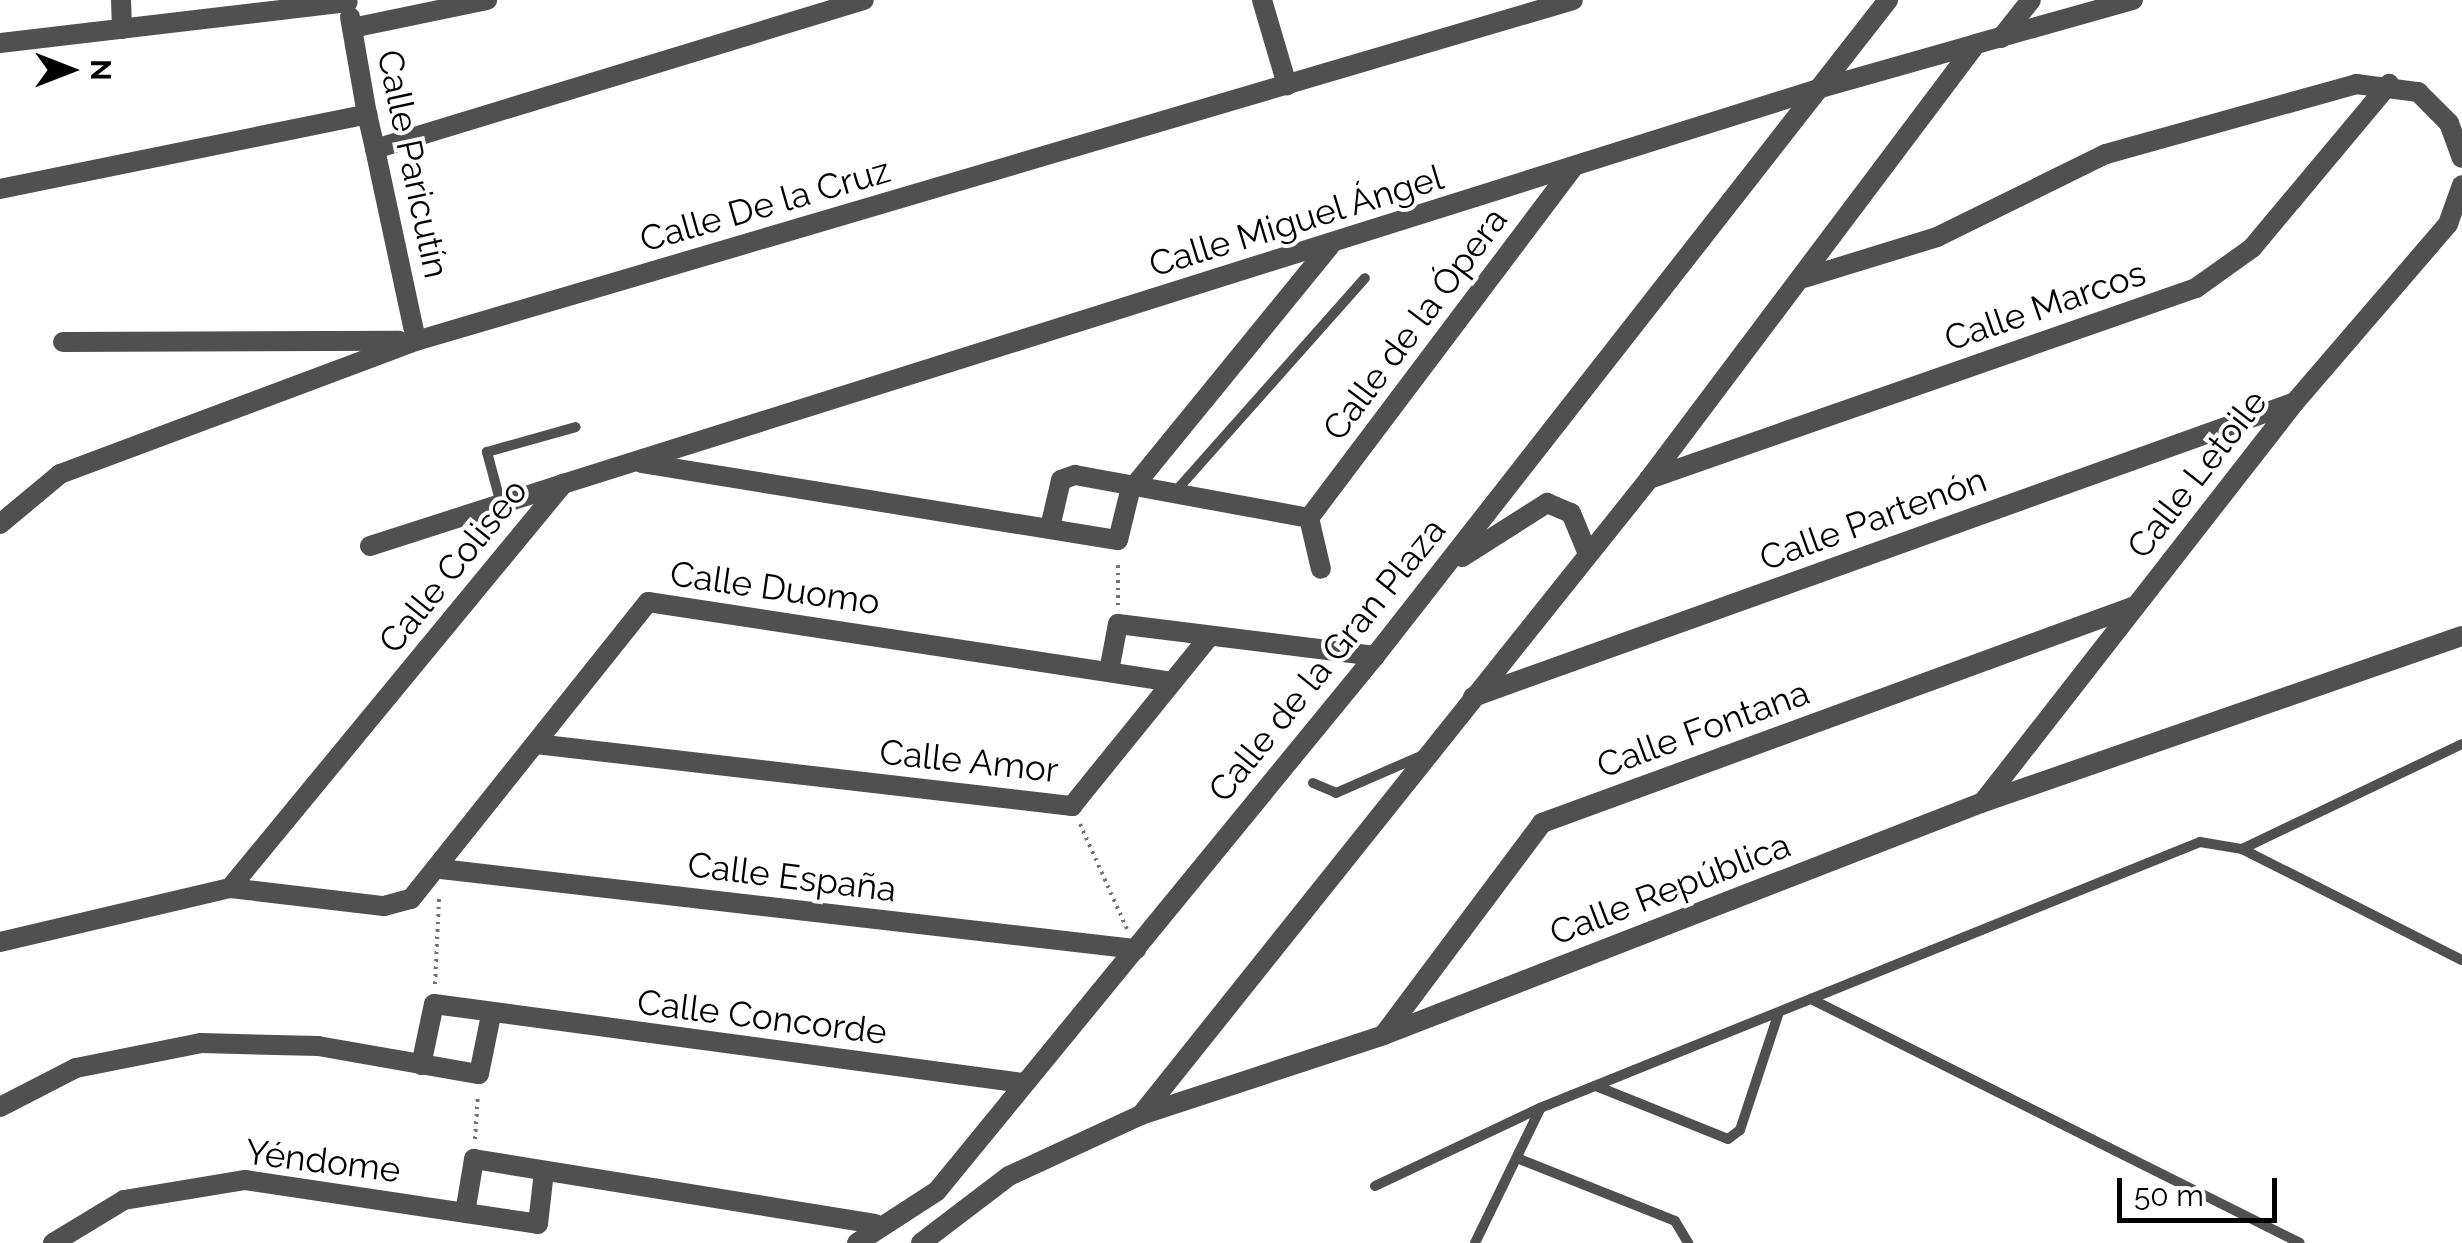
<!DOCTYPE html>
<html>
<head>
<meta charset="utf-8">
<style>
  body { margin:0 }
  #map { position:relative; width:2462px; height:1243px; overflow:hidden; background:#fff; font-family:Raleway,sans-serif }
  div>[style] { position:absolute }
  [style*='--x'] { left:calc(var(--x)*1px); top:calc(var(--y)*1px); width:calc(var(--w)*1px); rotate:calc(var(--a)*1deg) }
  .path>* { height:4px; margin-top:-2px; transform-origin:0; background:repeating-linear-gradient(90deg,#727272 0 2.5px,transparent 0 7.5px) }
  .service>* { height:10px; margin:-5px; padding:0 5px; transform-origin:5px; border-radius:5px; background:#505050 }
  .minor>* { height:20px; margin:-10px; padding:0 10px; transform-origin:10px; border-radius:10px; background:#505050 }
  .tertiary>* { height:20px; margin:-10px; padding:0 10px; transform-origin:10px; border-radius:10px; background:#505050 }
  span { translate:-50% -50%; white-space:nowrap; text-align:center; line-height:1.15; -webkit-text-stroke:8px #fff; paint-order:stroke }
  .street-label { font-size:35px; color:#000 }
  .north { position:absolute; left:20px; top:20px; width:100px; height:100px; -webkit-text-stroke:8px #fff; paint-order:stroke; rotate:90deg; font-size:28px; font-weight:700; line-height:40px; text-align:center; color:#000 }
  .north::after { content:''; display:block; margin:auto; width:35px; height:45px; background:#000; clip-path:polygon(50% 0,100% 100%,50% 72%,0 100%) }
  .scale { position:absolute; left:2117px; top:1178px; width:160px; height:45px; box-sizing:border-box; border:5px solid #000; border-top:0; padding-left:12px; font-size:30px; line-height:35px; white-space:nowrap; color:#000; -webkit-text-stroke:8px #fff; paint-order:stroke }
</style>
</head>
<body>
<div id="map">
  <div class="path">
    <i style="--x:1118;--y:605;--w:45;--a:-90"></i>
    <i style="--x:1080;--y:824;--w:115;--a:65.9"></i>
    <i style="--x:435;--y:984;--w:85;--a:-87.3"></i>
    <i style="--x:475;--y:1139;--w:45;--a:-86.2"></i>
  </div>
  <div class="service">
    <i style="--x:1175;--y:492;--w:286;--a:-48.4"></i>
    <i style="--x:501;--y:504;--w:54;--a:-105.1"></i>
    <i style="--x:487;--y:452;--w:92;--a:-15.7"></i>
    <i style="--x:1313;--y:783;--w:25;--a:23"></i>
    <i style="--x:1336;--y:793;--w:95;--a:-23.6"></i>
    <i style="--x:2242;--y:849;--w:244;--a:-25.5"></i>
    <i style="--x:1811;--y:999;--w:546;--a:26.52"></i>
    <i style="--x:1596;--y:1086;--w:142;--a:21.9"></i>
    <i style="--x:1728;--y:1139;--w:15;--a:-37"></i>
    <i style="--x:1740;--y:1130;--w:124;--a:-71.7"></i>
    <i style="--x:1517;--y:1158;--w:170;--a:21.7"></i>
    <i style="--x:1675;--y:1221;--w:26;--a:59"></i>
    <i style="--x:1375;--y:1186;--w:183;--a:-25.3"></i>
    <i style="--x:1540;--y:1108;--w:712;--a:-21.95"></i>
    <i style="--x:2200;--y:842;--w:43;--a:9.5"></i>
    <i style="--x:2242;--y:849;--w:246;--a:26.8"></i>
    <i style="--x:1475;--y:1243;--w:149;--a:-64.1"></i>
  </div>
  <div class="minor">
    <i style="--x:121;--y:0;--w:29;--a:88"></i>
    <i style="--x:1262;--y:0;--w:89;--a:73.6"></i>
    <i style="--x:350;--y:17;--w:98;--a:80.1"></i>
    <i style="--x:352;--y:28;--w:138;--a:-11.7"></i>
    <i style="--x:2001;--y:38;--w:48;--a:-51.7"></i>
    <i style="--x:0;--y:43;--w:350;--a:-6.7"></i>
    <i style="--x:1976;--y:44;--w:163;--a:-15.7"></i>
    <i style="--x:375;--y:149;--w:196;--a:77.9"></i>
    <i style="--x:1804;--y:278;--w:139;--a:-17.1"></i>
    <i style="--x:1937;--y:237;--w:188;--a:-26.2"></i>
    <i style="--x:2106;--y:154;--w:260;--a:-15.6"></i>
    <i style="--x:2356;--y:84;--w:63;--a:7.4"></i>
    <i style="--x:2418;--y:92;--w:44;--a:45"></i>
    <i style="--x:2449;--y:123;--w:37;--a:70"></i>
    <i style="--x:63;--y:342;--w:336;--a:-0.2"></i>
    <i style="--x:641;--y:463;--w:483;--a:9.2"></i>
    <i style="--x:1118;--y:540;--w:50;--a:-76.2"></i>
    <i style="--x:1130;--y:491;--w:316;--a:-50.8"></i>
    <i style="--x:1649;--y:479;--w:579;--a:-19.25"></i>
    <i style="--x:2196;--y:288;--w:69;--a:-35.5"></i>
    <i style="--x:2252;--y:248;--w:214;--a:-50.1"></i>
    <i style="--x:1309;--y:518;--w:437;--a:-53"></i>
    <i style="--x:1051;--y:523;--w:44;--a:-76.9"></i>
    <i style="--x:1061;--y:480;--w:15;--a:-20"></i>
    <i style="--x:1075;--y:475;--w:238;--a:10.4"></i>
    <i style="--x:1309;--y:518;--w:52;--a:76.8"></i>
    <i style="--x:0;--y:524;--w:78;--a:-39.8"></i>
    <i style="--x:60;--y:474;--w:380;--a:-20.5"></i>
    <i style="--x:416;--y:341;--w:1206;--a:-16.42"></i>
    <i style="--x:370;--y:546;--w:203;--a:-17.8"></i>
    <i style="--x:1109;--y:671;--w:48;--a:-79.2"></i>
    <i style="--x:1118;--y:624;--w:259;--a:7.1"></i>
    <i style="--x:1473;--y:697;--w:873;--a:-19.74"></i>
    <i style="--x:536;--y:744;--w:540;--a:6.6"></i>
    <i style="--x:1072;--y:806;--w:218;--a:-51"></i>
    <i style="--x:1983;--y:802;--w:507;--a:-52.05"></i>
    <i style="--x:2295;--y:402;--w:235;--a:-49.3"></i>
    <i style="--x:2448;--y:224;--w:41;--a:-70.3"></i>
    <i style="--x:441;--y:869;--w:700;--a:6.57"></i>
    <i style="--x:230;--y:888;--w:524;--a:-50.5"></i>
    <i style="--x:563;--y:484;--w:1319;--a:-17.47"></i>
    <i style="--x:0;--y:942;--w:236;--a:-13.2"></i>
    <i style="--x:230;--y:888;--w:155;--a:6.7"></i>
    <i style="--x:384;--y:906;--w:28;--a:-15"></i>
    <i style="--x:411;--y:899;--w:380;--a:-51.4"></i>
    <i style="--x:648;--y:602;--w:530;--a:8.68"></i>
    <i style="--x:1385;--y:1033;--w:262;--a:-53.2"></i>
    <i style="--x:1542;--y:823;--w:631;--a:-20.1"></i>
    <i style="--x:421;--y:1065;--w:62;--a:-78"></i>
    <i style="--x:434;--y:1004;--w:594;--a:7.64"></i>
    <i style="--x:0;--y:1107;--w:85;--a:-27.2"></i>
    <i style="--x:76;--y:1068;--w:127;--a:-11.3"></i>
    <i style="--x:201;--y:1043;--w:117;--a:1.5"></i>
    <i style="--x:318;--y:1046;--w:163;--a:9.9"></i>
    <i style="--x:479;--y:1074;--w:60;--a:-78.5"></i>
    <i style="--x:1141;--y:1115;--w:256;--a:-18.2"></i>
    <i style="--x:1384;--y:1035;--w:640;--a:-21.24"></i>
    <i style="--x:1981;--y:803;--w:509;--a:-19.15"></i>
    <i style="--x:465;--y:1213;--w:55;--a:-80.5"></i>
    <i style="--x:474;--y:1159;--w:406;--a:9.2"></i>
    <i style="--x:53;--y:1243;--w:83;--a:-31.2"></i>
    <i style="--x:124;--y:1200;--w:123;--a:-9.4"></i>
    <i style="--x:245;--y:1180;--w:296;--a:8.5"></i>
    <i style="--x:538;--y:1224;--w:53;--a:-83.5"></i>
  </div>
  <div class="tertiary">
    <i style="--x:1821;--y:88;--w:161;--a:-15.8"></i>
    <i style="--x:0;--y:189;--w:375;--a:-11.5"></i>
    <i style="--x:367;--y:114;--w:36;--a:77"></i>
    <i style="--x:375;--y:149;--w:511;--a:-16.95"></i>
    <i style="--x:1462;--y:557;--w:101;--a:-32.4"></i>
    <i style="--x:1547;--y:503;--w:26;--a:23"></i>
    <i style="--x:1571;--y:513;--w:44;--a:67.5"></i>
    <i style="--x:857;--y:1243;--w:95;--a:-33"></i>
    <i style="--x:937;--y:1191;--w:691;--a:-50.69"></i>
    <i style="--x:1375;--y:656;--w:833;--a:-51.97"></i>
    <i style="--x:921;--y:1243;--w:111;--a:-37.3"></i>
    <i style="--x:1009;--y:1176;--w:145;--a:-24.8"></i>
    <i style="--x:1141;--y:1115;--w:814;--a:-51.38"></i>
    <i style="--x:1649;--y:479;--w:544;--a:-53.07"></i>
  </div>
  <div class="street-label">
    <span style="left:413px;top:164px;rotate:78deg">Calle Paricutín</span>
    <span style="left:765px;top:205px;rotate:-16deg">Calle De la Cruz</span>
    <span style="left:1296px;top:221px;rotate:-17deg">Calle Miguel Ángel</span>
    <span style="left:2045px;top:306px;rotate:-19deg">Calle Marcos</span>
    <span style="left:1415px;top:324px;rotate:-53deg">Calle de la Ópera</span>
    <span style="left:2197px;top:474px;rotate:-52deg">Calle Letoile</span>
    <span style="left:1873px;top:519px;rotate:-20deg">Calle Partenón</span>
    <span style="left:453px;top:566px;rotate:-51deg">Calle Coliseo</span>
    <span style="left:775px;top:588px;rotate:8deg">Calle Duomo</span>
    <span style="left:1327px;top:660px;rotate:-51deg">Calle de la Gran Plaza</span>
    <span style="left:1703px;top:729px;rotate:-20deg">Calle Fontana</span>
    <span style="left:969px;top:761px;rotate:6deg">Calle Amor</span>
    <span style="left:792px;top:877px;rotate:7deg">Calle España</span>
    <span style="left:1670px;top:889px;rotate:-21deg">Calle República</span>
    <span style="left:762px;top:1017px;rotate:7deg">Calle Concorde</span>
    <span style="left:323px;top:1161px;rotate:7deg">Yéndome</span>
  </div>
  <div class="north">N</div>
  <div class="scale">50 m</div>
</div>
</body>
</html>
